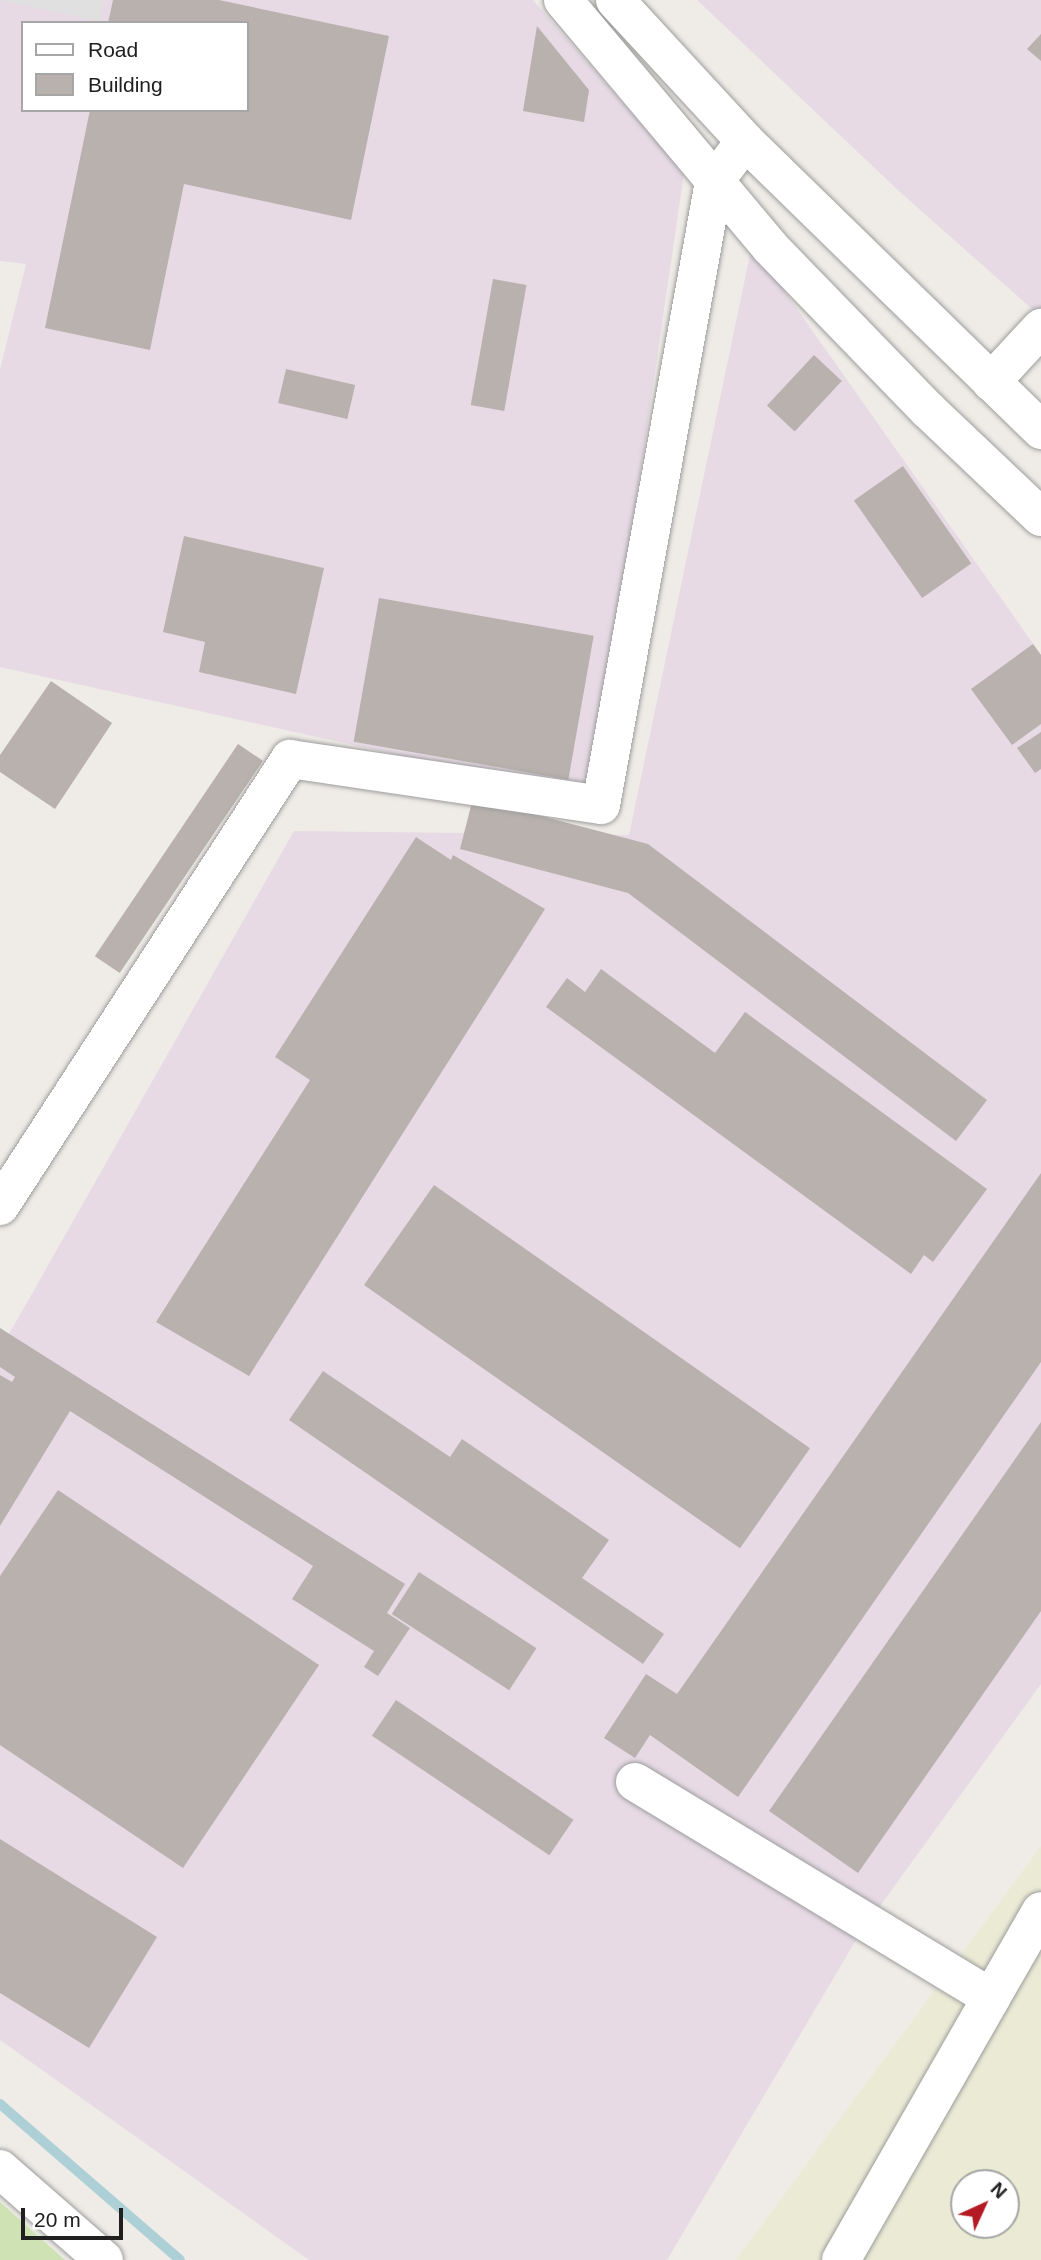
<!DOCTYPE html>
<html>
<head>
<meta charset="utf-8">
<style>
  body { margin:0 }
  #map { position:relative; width:1041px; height:2260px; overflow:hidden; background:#efece7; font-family:Helvetica,sans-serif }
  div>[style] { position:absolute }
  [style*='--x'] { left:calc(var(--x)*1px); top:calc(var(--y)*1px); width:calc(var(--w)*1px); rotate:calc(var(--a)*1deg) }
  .industrial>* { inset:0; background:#e7dae5 }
  .farmland>* { inset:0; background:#ebebd5 }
  .grass>* { inset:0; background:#cee2b4 }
  .parking>* { inset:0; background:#e0e0e0 }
  .stream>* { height:10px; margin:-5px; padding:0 5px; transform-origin:5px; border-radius:5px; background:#add0d7 }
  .building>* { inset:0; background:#b8b1ad; transform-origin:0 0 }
  .roads { filter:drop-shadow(0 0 2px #9d9d9d) drop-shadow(0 0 2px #9d9d9d) }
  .minor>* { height:38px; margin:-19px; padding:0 19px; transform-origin:19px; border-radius:19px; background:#fff }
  span { translate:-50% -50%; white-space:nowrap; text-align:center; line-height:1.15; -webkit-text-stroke:5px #fff; paint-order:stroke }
  .legend { position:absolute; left:21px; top:21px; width:228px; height:91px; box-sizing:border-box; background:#fff; border:2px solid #a6a6a6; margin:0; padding:9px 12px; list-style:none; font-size:21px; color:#202020 }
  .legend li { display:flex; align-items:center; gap:14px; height:35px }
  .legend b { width:35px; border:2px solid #a6a6a6 }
  .north { position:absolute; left:950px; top:2169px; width:70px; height:70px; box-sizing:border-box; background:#fff; border:2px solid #a6a6a6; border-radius:50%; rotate:45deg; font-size:19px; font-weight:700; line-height:28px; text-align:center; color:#202020 }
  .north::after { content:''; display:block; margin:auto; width:24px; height:32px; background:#b51a24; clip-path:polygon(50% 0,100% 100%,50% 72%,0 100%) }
  .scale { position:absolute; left:21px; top:2208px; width:102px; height:32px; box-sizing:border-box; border:4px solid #202020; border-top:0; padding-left:9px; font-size:21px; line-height:24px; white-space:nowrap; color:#202020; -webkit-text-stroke:5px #fff; paint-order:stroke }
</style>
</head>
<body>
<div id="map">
  <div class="industrial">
    <i style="clip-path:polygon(evenodd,0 0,533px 0,684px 173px,593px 798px,0 667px,0 370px,26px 264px,0 261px,0 0,23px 23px,247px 23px,247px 110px,23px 110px,23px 23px)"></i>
    <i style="clip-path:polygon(697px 0,1041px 0,1041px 317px,900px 192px)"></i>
    <i style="clip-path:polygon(752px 245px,1041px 655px,1041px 1684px,859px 1935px,667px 2260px,309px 2260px,0 2040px,0 1350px,294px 831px,629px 835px)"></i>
  </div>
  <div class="farmland">
    <i style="clip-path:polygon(evenodd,1041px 1846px,1041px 2260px,736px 2260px,1041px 1846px,964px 2183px,1006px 2183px,1006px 2225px,964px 2225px,964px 2183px)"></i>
  </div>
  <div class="grass">
    <i style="clip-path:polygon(0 2202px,65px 2260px,0 2260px)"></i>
  </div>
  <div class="parking">
    <i style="clip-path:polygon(2px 0,104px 0,100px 22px)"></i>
  </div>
  <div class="stream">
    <i style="--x:0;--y:2104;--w:238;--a:40.9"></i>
  </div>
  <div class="building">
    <i style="clip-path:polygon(113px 0,219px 0,389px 36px,351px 220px,184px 184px,150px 350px,45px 328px,90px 110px,247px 110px,247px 23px,108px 23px)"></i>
    <i style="clip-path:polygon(537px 26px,589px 90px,584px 122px,523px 111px)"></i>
    <i style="clip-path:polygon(1041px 34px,1041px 61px,1027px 49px)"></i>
    <i style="left:493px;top:279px;width:34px;height:128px;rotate:10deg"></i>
    <i style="left:814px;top:355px;width:38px;height:69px;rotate:43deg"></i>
    <i style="left:286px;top:369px;width:71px;height:35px;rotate:13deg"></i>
    <i style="left:903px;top:466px;width:119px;height:60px;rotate:55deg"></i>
    <i style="clip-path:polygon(184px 536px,324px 568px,296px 694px,199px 672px,205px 642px,163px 632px)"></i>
    <i style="left:379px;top:598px;width:218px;height:146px;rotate:10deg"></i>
    <i style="clip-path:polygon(1033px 644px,1041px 655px,1041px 724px,1012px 745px,971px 689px)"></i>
    <i style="clip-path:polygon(51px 681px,112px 723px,55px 809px,0 772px,0 755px)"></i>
    <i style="clip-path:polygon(1041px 732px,1041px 769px,1035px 773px,1017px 748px)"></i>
    <i style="left:238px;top:744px;width:30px;height:256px;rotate:34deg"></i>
    <i style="clip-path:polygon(473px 798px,648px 844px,987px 1100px,956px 1141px,628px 893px,460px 849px)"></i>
    <i style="clip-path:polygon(416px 837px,451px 860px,453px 855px,545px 909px,249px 1376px,156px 1322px,310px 1080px,275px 1057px)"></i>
    <i style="clip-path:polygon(601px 969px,715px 1053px,745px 1012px,987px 1189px,933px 1262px,924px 1255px,911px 1274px,546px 1007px,567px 978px,585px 992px)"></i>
    <i style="clip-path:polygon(1041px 1173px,1041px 1362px,738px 1797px,650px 1735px,635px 1758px,604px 1738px,646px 1674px,677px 1694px)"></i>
    <i style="left:434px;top:1185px;width:459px;height:122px;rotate:35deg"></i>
    <i style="clip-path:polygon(0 1328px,405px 1584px,387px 1613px,410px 1628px,378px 1676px,364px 1667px,374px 1651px,292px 1599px,313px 1566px,70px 1411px,0 1526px,0 1375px,12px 1382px,15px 1377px,0 1367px)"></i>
    <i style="clip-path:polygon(323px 1371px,450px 1457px,462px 1439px,609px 1540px,582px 1578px,664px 1634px,643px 1664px,289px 1420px)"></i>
    <i style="clip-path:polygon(1041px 1422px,1041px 1611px,858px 1873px,769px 1811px)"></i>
    <i style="clip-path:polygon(58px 1490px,319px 1665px,183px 1868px,0 1745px,0 1576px)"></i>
    <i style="left:419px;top:1572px;width:140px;height:50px;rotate:33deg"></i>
    <i style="left:396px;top:1700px;width:214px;height:43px;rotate:34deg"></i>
    <i style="clip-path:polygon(0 1839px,157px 1937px,89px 2048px,0 1993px)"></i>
  </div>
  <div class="roads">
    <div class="minor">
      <i style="--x:563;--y:0;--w:322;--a:50"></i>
      <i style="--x:770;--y:247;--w:226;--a:45.9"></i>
      <i style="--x:927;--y:409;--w:157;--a:43.5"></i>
      <i style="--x:615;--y:0;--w:192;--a:47.3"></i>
      <i style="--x:745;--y:141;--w:414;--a:44.3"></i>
      <i style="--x:991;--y:382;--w:74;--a:-47.2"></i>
      <i style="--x:0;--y:1206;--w:533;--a:-57.03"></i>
      <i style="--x:290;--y:759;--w:314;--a:8.4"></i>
      <i style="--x:601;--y:805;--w:633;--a:-79.72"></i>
      <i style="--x:714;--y:182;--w:51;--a:-52.9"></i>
      <i style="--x:635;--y:1782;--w:416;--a:31.2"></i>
      <i style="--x:991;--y:1998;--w:100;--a:-60.1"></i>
      <i style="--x:0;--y:2169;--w:138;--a:41.2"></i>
      <i style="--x:841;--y:2260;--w:302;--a:-60.2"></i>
    </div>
  </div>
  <ul class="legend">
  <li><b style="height:9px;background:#fff"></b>Road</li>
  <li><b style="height:19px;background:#b8b1ad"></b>Building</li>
  </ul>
  <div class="north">N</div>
  <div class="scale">20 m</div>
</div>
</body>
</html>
